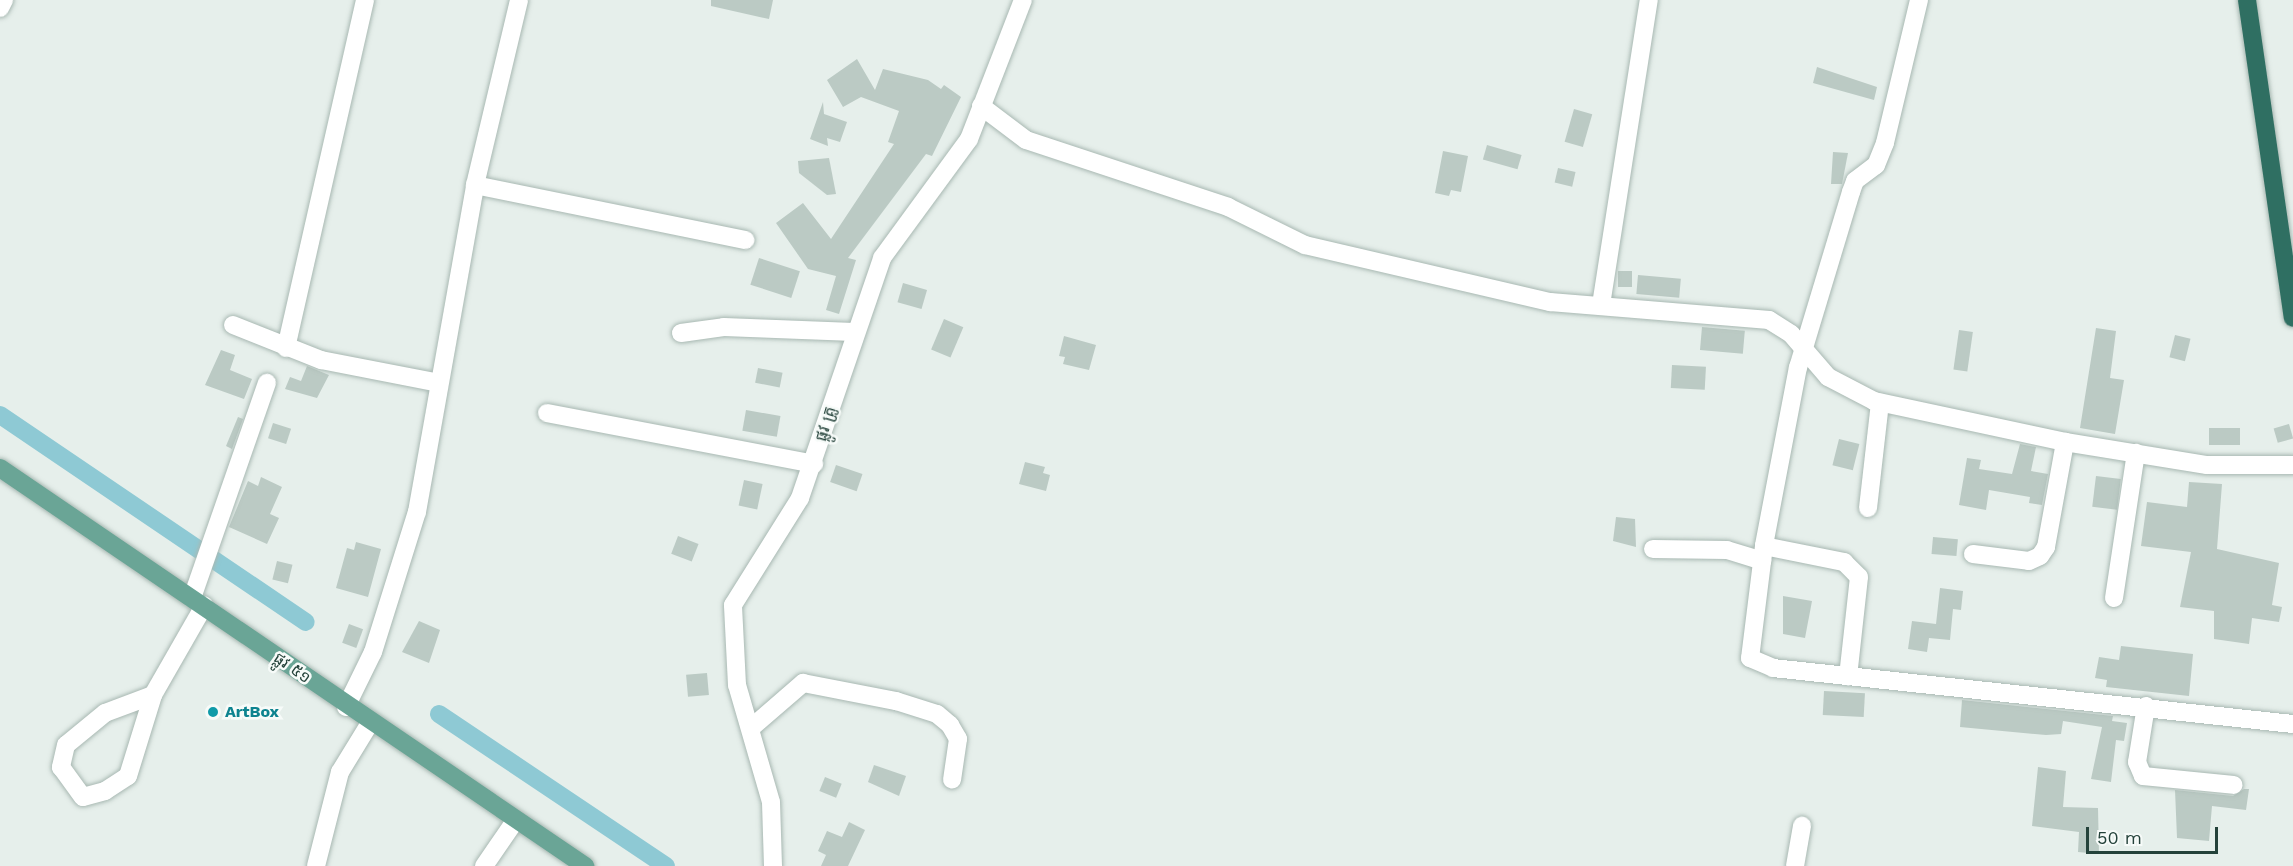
<!DOCTYPE html>
<html>
<head>
<meta charset="utf-8">
<style>
  body { margin:0 }
  #map { position:relative; width:2293px; height:866px; overflow:hidden; background:#e6efeb; font-family:"Work Sans","Noto Sans Khmer",sans-serif }
  div>[style] { position:absolute }
  [style*='--x'] { left:calc(var(--x)*1px); top:calc(var(--y)*1px); width:calc(var(--w)*1px); rotate:calc(var(--a)*1deg) }
  .canal>* { height:18px; margin:-9px; padding:0 9px; transform-origin:9px; border-radius:9px; background:#8ec9d4 }
  .building>* { inset:0; background:#bbcac4; transform-origin:0 0 }
  .roads { filter:drop-shadow(0 0 2px #a8b8b2) drop-shadow(0 0 2px #a8b8b2) }
  .minor>* { height:18px; margin:-9px; padding:0 9px; transform-origin:9px; border-radius:9px; background:#fff }
  .major>* { height:18px; margin:-9px; padding:0 9px; transform-origin:9px; border-radius:9px; background:#6aa596 }
  .highway>* { height:18px; margin:-9px; padding:0 9px; transform-origin:9px; border-radius:9px; background:#2f6f62 }
  .dots>* { width:16px; height:16px; translate:-50% -50%; box-sizing:border-box; border:3px solid #f7fbf9; border-radius:50% }
  span { translate:-50% -50%; white-space:nowrap; text-align:center; line-height:1.15; -webkit-text-stroke:5px #f7fbf9; paint-order:stroke }
  .street-label { font-size:16px; color:#24423a }
  .culture-label { font-size:16px; color:#0d838f; font-weight:700 }
  .left { translate:0 -50%; text-align:left }
  .scale { position:absolute; left:2086px; top:827px; width:132px; height:27px; box-sizing:border-box; border:3px solid #24423a; border-top:0; padding-left:8px; font-size:18px; line-height:21px; white-space:nowrap; color:#24423a; -webkit-text-stroke:4px #f7fbf9; paint-order:stroke }
</style>
</head>
<body>
<div id="map">
  <div class="canal">
    <i style="--x:0;--y:415;--w:369;--a:34.1"></i>
    <i style="--x:439;--y:714;--w:273;--a:33.8"></i>
  </div>
  <div class="building">
    <i style="clip-path:polygon(711px 0,773px 0,769px 19px,711px 6px)"></i>
    <i style="clip-path:polygon(857px 59px,875px 90px,883px 69px,928px 80px,941px 89px,944px 85px,961px 97px,932px 156px,926px 154px,848px 258px,856px 260px,839px 314px,826px 310px,836px 276px,808px 269px,776px 223px,803px 203px,831px 239px,894px 144px,888px 142px,899px 111px,861px 97px,843px 107px,827px 80px)"></i>
    <i style="clip-path:polygon(1817px 67px,1877px 87px,1874px 100px,1813px 83px)"></i>
    <i style="clip-path:polygon(823px 102px,824px 114px,847px 122px,840px 142px,827px 138px,828px 146px,810px 139px)"></i>
    <i style="left:1574px;top:109px;width:19px;height:34px;rotate:16deg"></i>
    <i style="left:1487px;top:145px;width:36px;height:15px;rotate:16deg"></i>
    <i style="clip-path:polygon(1443px 151px,1468px 156px,1461px 192px,1451px 190px,1449px 196px,1435px 193px)"></i>
    <i style="clip-path:polygon(1833px 152px,1848px 153px,1842px 184px,1831px 184px)"></i>
    <i style="clip-path:polygon(829px 158px,836px 194px,827px 195px,799px 173px,798px 161px)"></i>
    <i style="left:1558px;top:168px;width:18px;height:15px;rotate:13deg"></i>
    <i style="left:759px;top:258px;width:43px;height:28px;rotate:18deg"></i>
    <i style="left:1618px;top:271px;width:14px;height:16px"></i>
    <i style="left:1638px;top:275px;width:43px;height:19px;rotate:5deg"></i>
    <i style="left:903px;top:283px;width:25px;height:20px;rotate:16deg"></i>
    <i style="left:944px;top:319px;width:21px;height:33px;rotate:23deg"></i>
    <i style="left:1702px;top:327px;width:43px;height:23px;rotate:5deg"></i>
    <i style="clip-path:polygon(2096px 328px,2116px 331px,2110px 378px,2124px 380px,2115px 434px,2080px 428px)"></i>
    <i style="left:1959px;top:330px;width:14px;height:40px;rotate:8deg"></i>
    <i style="left:2175px;top:335px;width:16px;height:23px;rotate:14deg"></i>
    <i style="clip-path:polygon(1064px 336px,1096px 345px,1089px 370px,1063px 364px,1065px 357px,1059px 356px)"></i>
    <i style="clip-path:polygon(221px 350px,235px 355px,230px 370px,252px 379px,244px 399px,205px 385px)"></i>
    <i style="left:1672px;top:365px;width:34px;height:23px;rotate:3deg"></i>
    <i style="clip-path:polygon(307px 366px,329px 375px,317px 398px,285px 389px,290px 377px,301px 381px)"></i>
    <i style="left:758px;top:368px;width:25px;height:15px;rotate:11deg"></i>
    <i style="left:746px;top:410px;width:35px;height:21px;rotate:10deg"></i>
    <i style="clip-path:polygon(238px 417px,243px 419px,232px 449px,226px 446px)"></i>
    <i style="left:273px;top:423px;width:19px;height:16px;rotate:18deg"></i>
    <i style="left:2289px;top:424px;width:15px;height:16px;rotate:74deg"></i>
    <i style="left:2209px;top:428px;width:31px;height:17px"></i>
    <i style="left:1839px;top:439px;width:21px;height:27px;rotate:14deg"></i>
    <i style="clip-path:polygon(2020px 444px,2036px 447px,2031px 471px,2048px 474px,2042px 505px,2029px 503px,2030px 497px,1989px 490px,1986px 510px,1959px 505px,1967px 458px,1981px 460px,1979px 469px,2012px 474px)"></i>
    <i style="clip-path:polygon(1025px 462px,1045px 467px,1043px 473px,1050px 475px,1046px 491px,1019px 484px)"></i>
    <i style="left:836px;top:465px;width:28px;height:18px;rotate:19deg"></i>
    <i style="left:2096px;top:476px;width:25px;height:31px;rotate:7deg"></i>
    <i style="clip-path:polygon(261px 477px,282px 487px,270px 514px,279px 518px,267px 544px,229px 527px,248px 481px,258px 486px)"></i>
    <i style="left:744px;top:480px;width:19px;height:26px;rotate:12deg"></i>
    <i style="clip-path:polygon(2189px 482px,2222px 484px,2217px 549px,2279px 563px,2272px 605px,2282px 607px,2279px 622px,2252px 618px,2249px 644px,2214px 639px,2214px 611px,2180px 607px,2191px 552px,2141px 546px,2147px 502px,2187px 507px)"></i>
    <i style="clip-path:polygon(1616px 517px,1635px 519px,1636px 547px,1613px 541px)"></i>
    <i style="left:678px;top:536px;width:22px;height:19px;rotate:21deg"></i>
    <i style="left:1933px;top:537px;width:25px;height:17px;rotate:5deg"></i>
    <i style="clip-path:polygon(356px 542px,381px 549px,368px 597px,336px 588px,347px 548px,354px 550px)"></i>
    <i style="left:277px;top:561px;width:16px;height:19px;rotate:14deg"></i>
    <i style="clip-path:polygon(1940px 588px,1963px 591px,1961px 610px,1953px 609px,1950px 640px,1929px 638px,1927px 652px,1908px 649px,1912px 621px,1936px 624px)"></i>
    <i style="clip-path:polygon(1783px 596px,1812px 601px,1805px 638px,1783px 634px)"></i>
    <i style="clip-path:polygon(419px 621px,440px 630px,429px 663px,402px 652px)"></i>
    <i style="left:349px;top:624px;width:15px;height:20px;rotate:20deg"></i>
    <i style="clip-path:polygon(2121px 646px,2193px 654px,2189px 696px,2106px 687px,2107px 680px,2095px 678px,2099px 657px,2119px 660px)"></i>
    <i style="left:707px;top:673px;width:22px;height:21px;rotate:85deg"></i>
    <i style="left:1824px;top:691px;width:41px;height:24px;rotate:3deg"></i>
    <i style="clip-path:polygon(1962px 700px,2113px 716px,2112px 721px,2127px 723px,2124px 741px,2116px 740px,2111px 782px,2091px 779px,2102px 727px,2063px 721px,2061px 734px,2046px 735px,1960px 727px)"></i>
    <i style="clip-path:polygon(874px 765px,906px 776px,899px 796px,868px 782px)"></i>
    <i style="clip-path:polygon(2038px 767px,2066px 771px,2063px 807px,2098px 808px,2099px 854px,2078px 852px,2079px 832px,2032px 826px)"></i>
    <i style="left:825px;top:777px;width:18px;height:15px;rotate:22deg"></i>
    <i style="clip-path:polygon(2244px 789px,2249px 789px,2246px 810px,2212px 806px,2209px 841px,2177px 838px,2175px 790px,2233px 796px)"></i>
    <i style="clip-path:polygon(849px 822px,865px 830px,848px 866px,821px 866px,826px 855px,818px 851px,827px 831px,842px 837px)"></i>
  </div>
  <div class="roads">
    <div class="minor">
      <i style="--x:1919;--y:0;--w:147;--a:103.4"></i>
      <i style="--x:1885;--y:143;--w:24;--a:112"></i>
      <i style="--x:1876;--y:165;--w:26;--a:143"></i>
      <i style="--x:1855;--y:181;--w:12;--a:110"></i>
      <i style="--x:1851;--y:192;--w:183;--a:106.8"></i>
      <i style="--x:1798;--y:367;--w:182;--a:100.8"></i>
      <i style="--x:1764;--y:546;--w:113;--a:97.1"></i>
      <i style="--x:1750;--y:658;--w:25;--a:23"></i>
      <i style="--x:1773;--y:668;--w:523;--a:6.15"></i>
      <i style="--x:0;--y:8;--w:9;--a:-63"></i>
      <i style="--x:981;--y:106;--w:56;--a:37.1"></i>
      <i style="--x:1026;--y:140;--w:213;--a:18.3"></i>
      <i style="--x:1228;--y:207;--w:86;--a:26.3"></i>
      <i style="--x:1305;--y:245;--w:252;--a:13.1"></i>
      <i style="--x:1550;--y:302;--w:220;--a:4.7"></i>
      <i style="--x:1769;--y:320;--w:26;--a:32"></i>
      <i style="--x:1791;--y:334;--w:57;--a:49.3"></i>
      <i style="--x:1828;--y:377;--w:52;--a:27.6"></i>
      <i style="--x:1874;--y:401;--w:195;--a:12.1"></i>
      <i style="--x:2065;--y:442;--w:144;--a:9.2"></i>
      <i style="--x:2207;--y:465;--w:86;--a:0"></i>
      <i style="--x:475;--y:185;--w:276;--a:11.5"></i>
      <i style="--x:1601;--y:305;--w:309;--a:-81.1"></i>
      <i style="--x:233;--y:325;--w:95;--a:21.7"></i>
      <i style="--x:321;--y:360;--w:120;--a:11"></i>
      <i style="--x:681;--y:333;--w:43;--a:-7.9"></i>
      <i style="--x:724;--y:327;--w:130;--a:2.2"></i>
      <i style="--x:286;--y:348;--w:357;--a:-77.2"></i>
      <i style="--x:547;--y:413;--w:272;--a:10.8"></i>
      <i style="--x:1868;--y:508;--w:106;--a:-83.5"></i>
      <i style="--x:1764;--y:546;--w:82;--a:11.3"></i>
      <i style="--x:1844;--y:562;--w:21;--a:45"></i>
      <i style="--x:1859;--y:577;--w:100;--a:96.3"></i>
      <i style="--x:1653;--y:549;--w:74;--a:0.8"></i>
      <i style="--x:1727;--y:550;--w:37;--a:17"></i>
      <i style="--x:1973;--y:554;--w:56;--a:7.1"></i>
      <i style="--x:2029;--y:561;--w:12;--a:-24"></i>
      <i style="--x:2040;--y:556;--w:11;--a:-56"></i>
      <i style="--x:2046;--y:547;--w:107;--a:-79.7"></i>
      <i style="--x:192;--y:598;--w:228;--a:-70.8"></i>
      <i style="--x:2114;--y:598;--w:147;--a:-81.4"></i>
      <i style="--x:153;--y:695;--w:51;--a:159.4"></i>
      <i style="--x:105;--y:713;--w:50;--a:140.6"></i>
      <i style="--x:66;--y:745;--w:23;--a:103"></i>
      <i style="--x:61;--y:767;--w:37;--a:54"></i>
      <i style="--x:83;--y:797;--w:23;--a:-15"></i>
      <i style="--x:105;--y:791;--w:27;--a:-33"></i>
      <i style="--x:128;--y:776;--w:85;--a:-72.8"></i>
      <i style="--x:153;--y:695;--w:103;--a:-60.2"></i>
      <i style="--x:2146;--y:706;--w:57;--a:99.1"></i>
      <i style="--x:2137;--y:762;--w:15;--a:67"></i>
      <i style="--x:2143;--y:776;--w:91;--a:5.6"></i>
      <i style="--x:346;--y:707;--w:61;--a:-63.9"></i>
      <i style="--x:373;--y:652;--w:147;--a:-72.6"></i>
      <i style="--x:417;--y:512;--w:332;--a:-79.9"></i>
      <i style="--x:475;--y:185;--w:190;--a:-76.6"></i>
      <i style="--x:751;--y:728;--w:69;--a:-40.9"></i>
      <i style="--x:803;--y:683;--w:95;--a:11"></i>
      <i style="--x:896;--y:701;--w:43;--a:17.6"></i>
      <i style="--x:937;--y:714;--w:17;--a:40"></i>
      <i style="--x:950;--y:725;--w:16;--a:60"></i>
      <i style="--x:958;--y:739;--w:41;--a:98.3"></i>
      <i style="--x:316;--y:866;--w:97;--a:-75.7"></i>
      <i style="--x:340;--y:772;--w:57;--a:-58.5"></i>
      <i style="--x:484;--y:866;--w:55;--a:-55.4"></i>
      <i style="--x:773;--y:866;--w:64;--a:-91.8"></i>
      <i style="--x:771;--y:802;--w:122;--a:-106.2"></i>
      <i style="--x:737;--y:685;--w:80;--a:-92.9"></i>
      <i style="--x:733;--y:605;--w:126;--a:-57.9"></i>
      <i style="--x:800;--y:498;--w:254;--a:-71.1"></i>
      <i style="--x:882;--y:258;--w:147;--a:-53.8"></i>
      <i style="--x:969;--y:139;--w:149;--a:-68.8"></i>
      <i style="--x:1795;--y:866;--w:41;--a:-80.1"></i>
    </div>
    <div class="major">
      <i style="--x:0;--y:468;--w:708;--a:34.23"></i>
    </div>
    <div class="highway">
      <i style="--x:2247;--y:0;--w:321;--a:81.8"></i>
    </div>
  </div>
  <div class="dots">
    <i style="left:213px;top:712px;background:#0f9aa8"></i>
  </div>
  <div class="street-label">
    <span style="left:826px;top:424px;rotate:-73deg">ផ្លូវ គ្រូ</span>
    <span style="left:292px;top:668px;rotate:35deg">ផ្លូវ ៥១</span>
  </div>
  <div class="culture-label">
    <span class="left" style="left:225px;top:712px">ArtBox</span>
  </div>
  <div class="scale">50 m</div>
</div>
</body>
</html>
